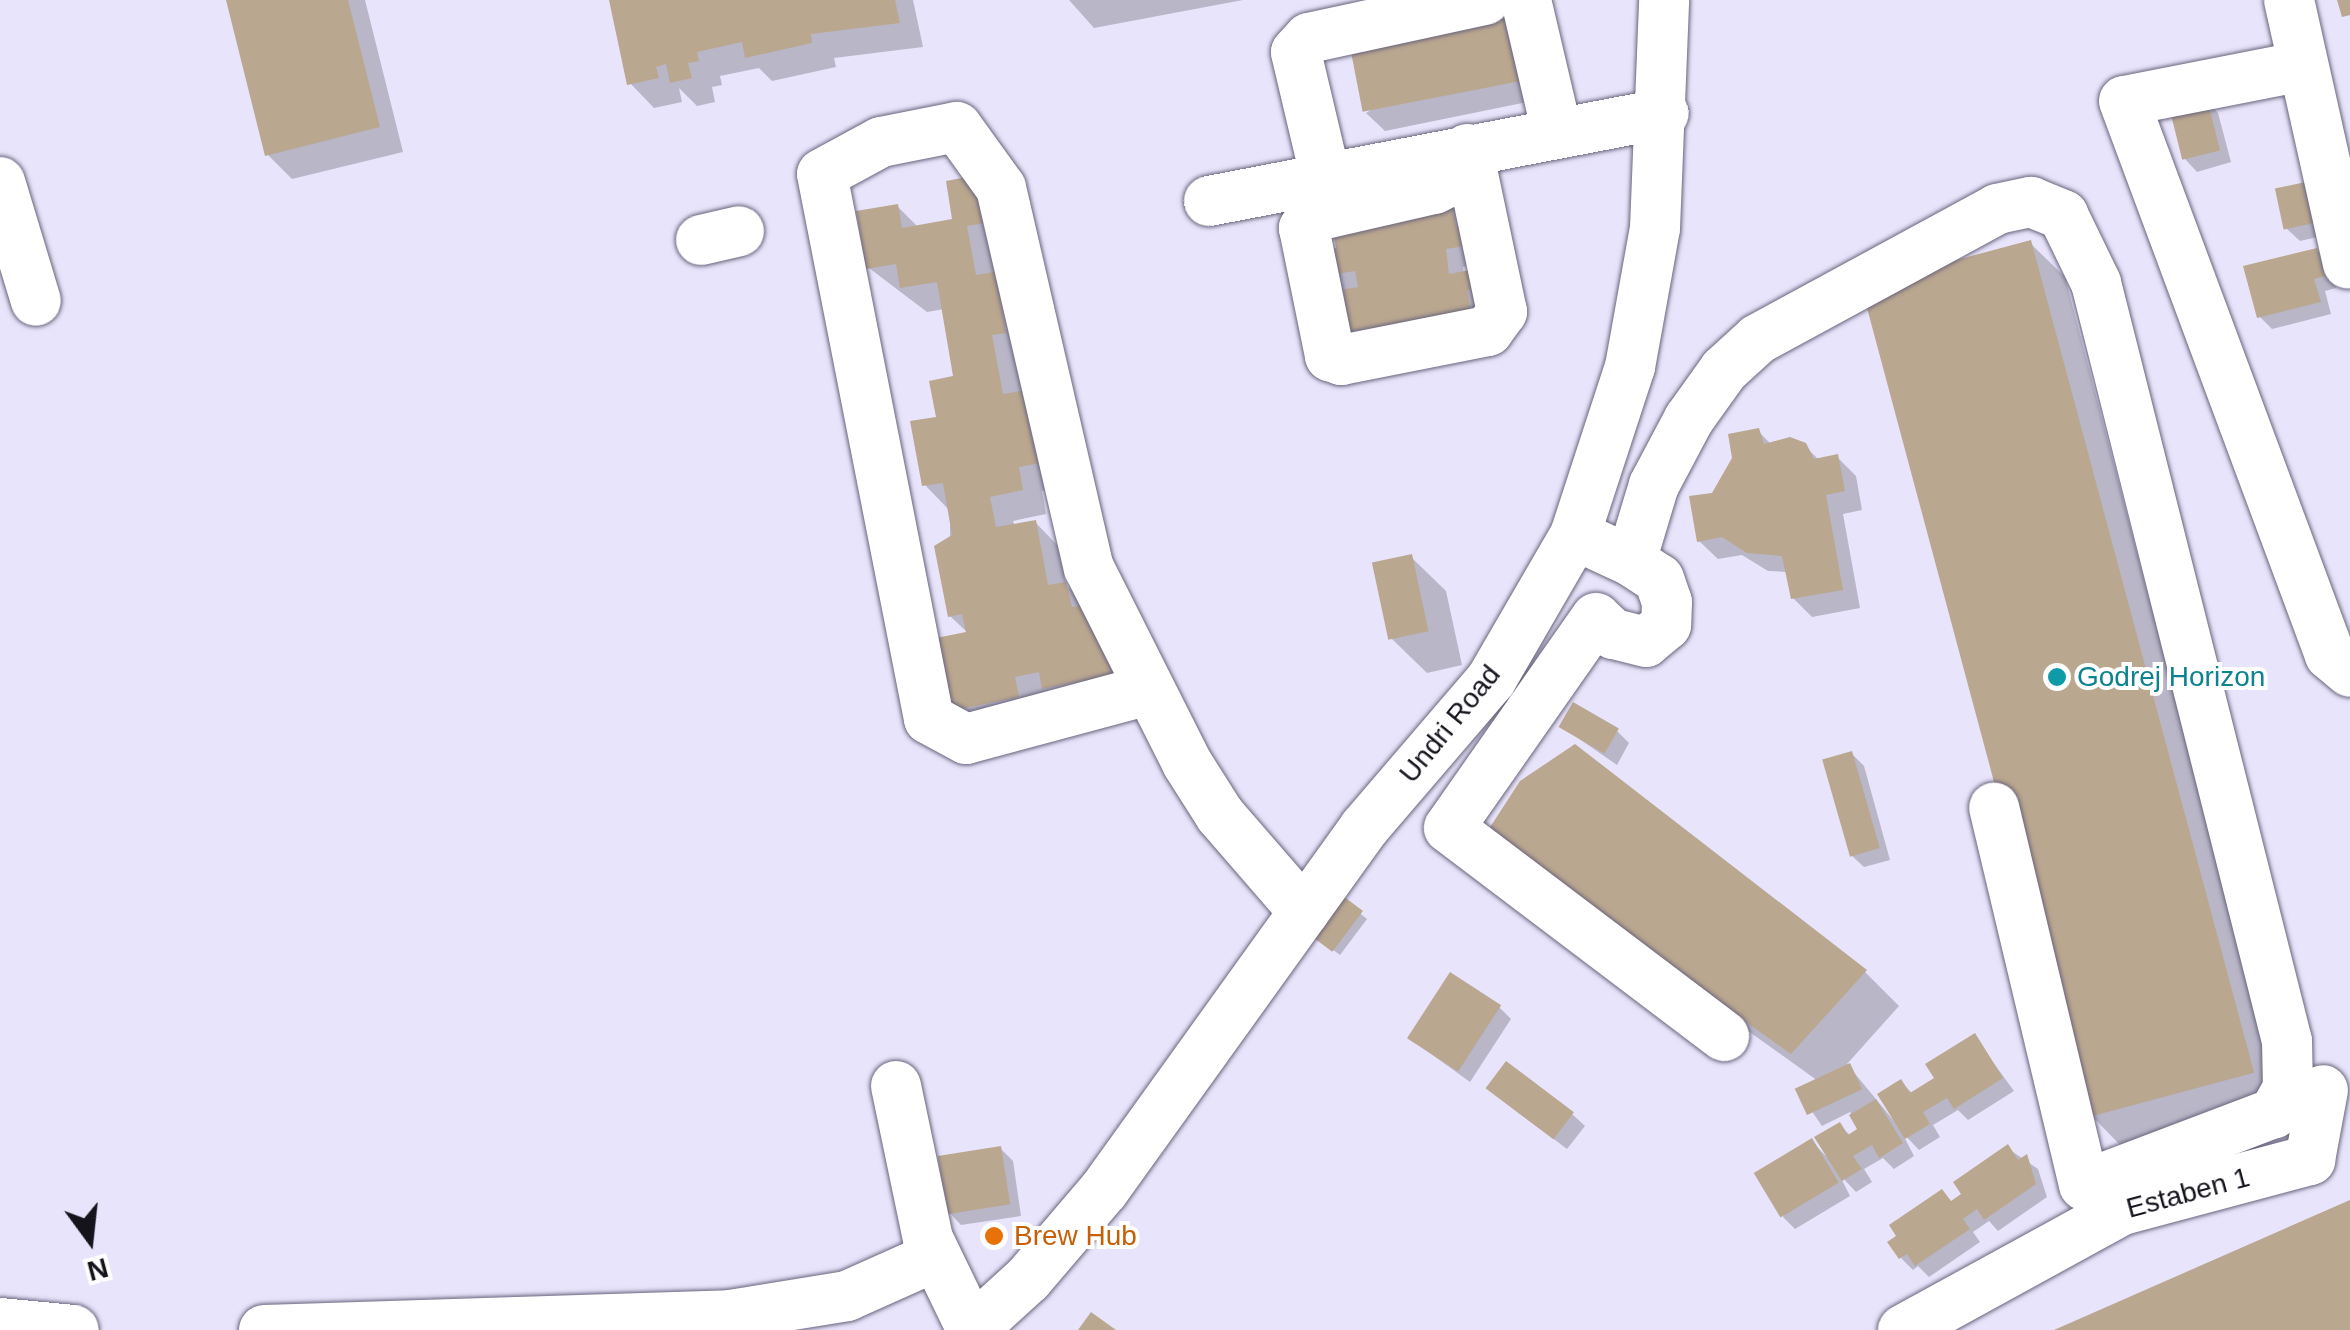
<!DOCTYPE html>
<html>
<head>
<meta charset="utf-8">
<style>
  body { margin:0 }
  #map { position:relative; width:2350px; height:1330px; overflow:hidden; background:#e8e4fb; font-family:Arial,sans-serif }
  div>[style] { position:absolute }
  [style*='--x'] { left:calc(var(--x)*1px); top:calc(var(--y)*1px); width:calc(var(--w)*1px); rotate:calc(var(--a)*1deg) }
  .shadow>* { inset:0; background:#0003 }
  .building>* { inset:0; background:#baa790; transform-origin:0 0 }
  .roads { filter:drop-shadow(0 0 2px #69647c) drop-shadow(0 0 2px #69647c) }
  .minor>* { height:50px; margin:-25px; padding:0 25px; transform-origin:25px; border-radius:25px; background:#fff }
  .dots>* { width:28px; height:28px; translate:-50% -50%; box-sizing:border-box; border:5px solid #fff; border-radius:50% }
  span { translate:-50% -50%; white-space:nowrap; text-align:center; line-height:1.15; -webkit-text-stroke:8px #fff; paint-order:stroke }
  .culture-label { font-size:28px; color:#0d838f }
  .left { translate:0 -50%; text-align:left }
  .street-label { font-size:28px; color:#15131c }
  .food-label { font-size:28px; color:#c56008 }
  .north { position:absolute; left:40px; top:1190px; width:100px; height:100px; -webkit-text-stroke:8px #fff; paint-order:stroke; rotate:165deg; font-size:28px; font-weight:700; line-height:40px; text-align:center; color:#15131c }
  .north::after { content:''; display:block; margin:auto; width:35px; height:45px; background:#15131c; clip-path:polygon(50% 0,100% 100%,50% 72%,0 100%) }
</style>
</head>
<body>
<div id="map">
  <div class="shadow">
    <i style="clip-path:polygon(228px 0,365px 0,403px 152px,292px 179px,267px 154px)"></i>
    <i style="clip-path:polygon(611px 0,913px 0,923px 47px,834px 58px,836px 67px,772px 81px,759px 68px,720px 76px,722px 85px,712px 87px,715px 102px,697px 106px,679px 88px,682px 102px,654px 108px,630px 83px)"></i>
    <i style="clip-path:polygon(1069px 0,1243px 0,1094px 28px)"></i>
    <i style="clip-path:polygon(1524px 12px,1556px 96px,1385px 131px,1366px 113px)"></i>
    <i style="clip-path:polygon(2206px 100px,2218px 113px,2231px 162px,2197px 172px,2185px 159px)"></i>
    <i style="clip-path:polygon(982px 177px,995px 275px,1019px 299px,1022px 393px,1074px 485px,1042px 491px,1046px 514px,1013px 521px,1015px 526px,1035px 522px,1059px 547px,1066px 585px,1088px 606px,1136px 699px,1043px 721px,947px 710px,969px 634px,950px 616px,950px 511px,925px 485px,939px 419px,956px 378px,944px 309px,927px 312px,869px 268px,897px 206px,918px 227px,955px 221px)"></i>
    <i style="clip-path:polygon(2278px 192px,2335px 233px,2300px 241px,2287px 229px)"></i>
    <i style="clip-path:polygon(1451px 205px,1470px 224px,1489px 263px,1463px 267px,1464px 274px,1501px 305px,1369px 350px,1333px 313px,1326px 275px,1339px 250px)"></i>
    <i style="clip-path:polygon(2030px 243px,2065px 277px,2282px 1108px,2122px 1147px,2088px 1112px)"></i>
    <i style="clip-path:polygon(2317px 250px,2329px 263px,2336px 288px,2325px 291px,2331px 314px,2272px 329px,2260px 317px)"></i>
    <i style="clip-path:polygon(1758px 431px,1772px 445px,1805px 446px,1819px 460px,1837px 457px,1856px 476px,1862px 510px,1843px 514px,1860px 608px,1812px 617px,1793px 598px,1788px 572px,1768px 571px,1742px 555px,1718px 559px,1699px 541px,1714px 495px)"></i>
    <i style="clip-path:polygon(1411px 557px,1446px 591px,1462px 665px,1427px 673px,1392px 639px)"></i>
    <i style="clip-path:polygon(1562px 727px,1617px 731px,1629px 743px,1617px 765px)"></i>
    <i style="clip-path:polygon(1852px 754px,1864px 766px,1890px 860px,1864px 867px,1851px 855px)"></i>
    <i style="clip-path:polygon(1522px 869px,1865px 972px,1899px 1006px,1847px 1064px,1894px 1121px,1901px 1082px,1913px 1094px,1937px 1079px,1974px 1036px,2014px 1091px,1968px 1120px,1958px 1110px,1933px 1125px,1940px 1137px,1919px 1150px,1901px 1131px,1914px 1156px,1894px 1169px,1883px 1158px,1864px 1169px,1872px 1182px,1856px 1192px,1839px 1174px,1850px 1196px,1795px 1229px,1783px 1217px,1811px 1141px,1827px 1157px,1839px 1125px,1851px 1136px,1861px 1130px,1850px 1112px,1822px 1126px,1798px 1091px,1818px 1081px)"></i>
    <i style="clip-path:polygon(1343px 900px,1367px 919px,1340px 955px,1321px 941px)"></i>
    <i style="clip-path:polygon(1499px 1007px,1511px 1019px,1470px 1082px,1409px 1038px)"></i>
    <i style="clip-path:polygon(1501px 1099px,1572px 1114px,1585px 1126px,1567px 1149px)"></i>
    <i style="clip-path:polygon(1000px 1148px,1013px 1161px,1021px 1216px,961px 1225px,949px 1212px)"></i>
    <i style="clip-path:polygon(2007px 1148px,2038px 1169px,2047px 1197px,1998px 1231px,1989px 1221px,1973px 1232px,1980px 1242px,1929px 1277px,1918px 1266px,1913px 1270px,1901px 1258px)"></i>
  </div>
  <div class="building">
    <i style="clip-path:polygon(226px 0,348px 0,380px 127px,265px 156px)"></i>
    <i style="clip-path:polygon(609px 0,895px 0,900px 23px,811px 34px,812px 43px,745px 58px,742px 42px,697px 52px,699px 61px,688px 63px,692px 78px,670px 83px,666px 64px,656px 67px,659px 78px,627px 85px)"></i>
    <i style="clip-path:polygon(2337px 0,2350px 0,2350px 15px,2342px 17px)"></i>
    <i style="left:1524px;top:9px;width:70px;height:178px;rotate:79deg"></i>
    <i style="left:2207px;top:98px;width:54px;height:39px;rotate:76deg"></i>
    <i style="clip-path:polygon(983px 174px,991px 222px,967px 226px,976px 275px,995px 272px,1006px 333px,992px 335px,1003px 394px,1038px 388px,1051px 461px,1019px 467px,1023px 490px,990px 497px,996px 527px,1036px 520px,1048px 585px,1066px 582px,1072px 607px,1098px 602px,1112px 675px,1042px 689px,1039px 672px,1015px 677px,1019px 697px,945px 712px,931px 639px,966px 632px,962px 614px,948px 617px,934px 546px,952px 535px,943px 483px,922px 486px,910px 421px,936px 417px,929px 381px,953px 376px,937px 282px,900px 288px,896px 264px,866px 269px,856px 211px,898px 204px,902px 228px,952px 219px,946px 181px)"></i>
    <i style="left:2315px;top:180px;width:42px;height:41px;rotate:78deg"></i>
    <i style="clip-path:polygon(1452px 202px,1456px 227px,1468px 225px,1471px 245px,1446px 249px,1449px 274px,1480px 268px,1483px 287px,1467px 290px,1471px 312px,1348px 332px,1327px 292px,1358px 287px,1355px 271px,1324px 276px,1320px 250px,1336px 248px,1332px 222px)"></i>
    <i style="left:2031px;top:240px;width:862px;height:176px;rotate:75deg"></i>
    <i style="clip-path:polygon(2317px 248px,2325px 276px,2314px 279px,2321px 302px,2257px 318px,2243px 266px)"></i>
    <i style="clip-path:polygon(1759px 428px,1764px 444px,1790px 437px,1806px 443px,1814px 459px,1838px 454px,1845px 491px,1826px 495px,1843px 590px,1791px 599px,1782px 556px,1747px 553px,1722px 537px,1697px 542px,1689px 496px,1712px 493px,1732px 458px,1728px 434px)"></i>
    <i style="left:1412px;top:554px;width:79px;height:41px;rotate:78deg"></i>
    <i style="left:1573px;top:702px;width:53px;height:29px;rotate:30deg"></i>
    <i style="clip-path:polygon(1575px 744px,1867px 970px,1791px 1054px,1485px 835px,1520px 781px)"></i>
    <i style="left:1852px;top:751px;width:101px;height:31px;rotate:74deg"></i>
    <i style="left:1343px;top:896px;width:25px;height:51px;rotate:37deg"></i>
    <i style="left:1450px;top:972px;width:61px;height:79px;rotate:33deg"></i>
    <i style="clip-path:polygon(1975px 1033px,2003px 1078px,1954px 1109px,1947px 1098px,1923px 1112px,1930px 1124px,1905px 1139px,1877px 1094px,1901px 1079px,1910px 1093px,1934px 1078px,1925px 1064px)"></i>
    <i style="left:1506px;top:1061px;width:85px;height:34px;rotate:37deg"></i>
    <i style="left:1850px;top:1063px;width:29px;height:61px;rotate:65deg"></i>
    <i style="clip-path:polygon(1876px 1099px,1903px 1143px,1879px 1158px,1872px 1145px,1853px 1156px,1862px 1169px,1842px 1181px,1814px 1137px,1840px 1122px,1848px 1135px,1857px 1129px,1849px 1115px)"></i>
    <i style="left:1812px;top:1138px;width:52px;height:68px;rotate:59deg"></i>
    <i style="clip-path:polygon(2008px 1144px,2018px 1160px,2027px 1154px,2036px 1184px,1984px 1220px,1977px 1209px,1963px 1219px,1970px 1229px,1915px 1266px,1907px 1254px,1899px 1259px,1887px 1242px,1896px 1236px,1889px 1225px,1942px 1189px,1951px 1201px,1961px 1194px,1953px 1182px)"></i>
    <i style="left:1001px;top:1146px;width:59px;height:64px;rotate:81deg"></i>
    <i style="clip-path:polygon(2350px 1200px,2350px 1330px,2054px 1330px)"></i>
    <i style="clip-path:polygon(1091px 1312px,1116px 1330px,1078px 1330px)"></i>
  </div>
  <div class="roads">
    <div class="minor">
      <i style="--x:1526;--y:0;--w:136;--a:76.8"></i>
      <i style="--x:2289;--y:0;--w:270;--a:77.4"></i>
      <i style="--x:2303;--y:66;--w:182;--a:168.9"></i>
      <i style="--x:2124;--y:101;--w:591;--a:69.6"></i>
      <i style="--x:2330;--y:655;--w:26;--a:40"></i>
      <i style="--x:1467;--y:149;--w:22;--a:77"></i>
      <i style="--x:1472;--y:170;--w:42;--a:153.4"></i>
      <i style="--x:1434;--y:189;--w:125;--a:167.1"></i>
      <i style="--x:1312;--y:217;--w:14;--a:126"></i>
      <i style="--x:1304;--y:228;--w:131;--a:78.5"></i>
      <i style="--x:1330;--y:356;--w:12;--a:20"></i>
      <i style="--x:1341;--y:360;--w:150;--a:-11.2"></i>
      <i style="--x:1488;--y:331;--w:24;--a:-54"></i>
      <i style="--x:1502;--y:312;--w:145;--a:-101.9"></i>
      <i style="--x:1325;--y:175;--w:126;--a:-103.3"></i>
      <i style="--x:1296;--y:52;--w:19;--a:-47"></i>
      <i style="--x:1309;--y:38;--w:180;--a:-12.2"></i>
      <i style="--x:0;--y:182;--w:124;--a:73.2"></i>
      <i style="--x:1209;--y:201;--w:463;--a:-10.9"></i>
      <i style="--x:701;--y:240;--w:39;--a:-13"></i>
      <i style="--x:1575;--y:535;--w:62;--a:24.9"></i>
      <i style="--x:1631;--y:561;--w:79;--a:-73.2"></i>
      <i style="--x:1654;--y:485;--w:75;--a:-62.1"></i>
      <i style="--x:1689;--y:419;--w:60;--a:-54.5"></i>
      <i style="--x:1724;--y:370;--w:46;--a:-42.4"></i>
      <i style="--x:1758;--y:339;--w:272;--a:-28.5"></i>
      <i style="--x:1997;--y:209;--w:35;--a:-12"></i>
      <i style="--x:2031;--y:202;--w:35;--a:22"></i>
      <i style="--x:2063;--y:215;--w:76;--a:64.1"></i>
      <i style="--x:2096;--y:283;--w:782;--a:75.86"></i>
      <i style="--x:2287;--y:1041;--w:47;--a:88.8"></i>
      <i style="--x:2288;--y:1088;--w:29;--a:119"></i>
      <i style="--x:2274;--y:1113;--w:203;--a:159.2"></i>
      <i style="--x:2084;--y:1185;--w:388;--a:-103.4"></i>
      <i style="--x:1631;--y:561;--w:33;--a:33"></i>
      <i style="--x:1659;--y:579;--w:24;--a:71"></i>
      <i style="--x:1667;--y:602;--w:23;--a:92"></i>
      <i style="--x:1666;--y:625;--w:26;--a:140"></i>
      <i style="--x:1646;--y:642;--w:34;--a:-166"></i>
      <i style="--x:1613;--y:634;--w:23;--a:-137"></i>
      <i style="--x:1596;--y:618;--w:256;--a:125"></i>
      <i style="--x:1449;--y:828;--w:345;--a:37.1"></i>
      <i style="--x:1148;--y:690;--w:188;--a:164.9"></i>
      <i style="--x:966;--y:739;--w:42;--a:-151.6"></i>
      <i style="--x:929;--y:719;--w:555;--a:-101.11"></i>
      <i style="--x:822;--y:174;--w:67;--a:-28.5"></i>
      <i style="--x:881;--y:142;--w:77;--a:-11.2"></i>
      <i style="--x:957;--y:127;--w:75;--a:54.2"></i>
      <i style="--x:1001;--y:188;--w:390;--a:77"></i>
      <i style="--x:1089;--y:568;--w:218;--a:63.3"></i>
      <i style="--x:1187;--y:763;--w:62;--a:57.6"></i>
      <i style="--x:1220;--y:815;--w:128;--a:49.1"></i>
      <i style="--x:896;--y:1086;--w:156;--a:78.2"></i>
      <i style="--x:928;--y:1239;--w:101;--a:64.2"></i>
      <i style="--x:0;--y:1323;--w:74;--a:5.4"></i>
      <i style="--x:264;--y:1330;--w:466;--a:-1.8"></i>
      <i style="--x:730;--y:1315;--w:119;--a:-9.2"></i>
      <i style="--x:847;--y:1296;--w:95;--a:-24.1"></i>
      <i style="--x:972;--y:1330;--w:76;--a:-42.3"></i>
      <i style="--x:1028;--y:1279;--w:117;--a:-49.5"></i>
      <i style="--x:1104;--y:1190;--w:446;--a:-54.3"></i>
      <i style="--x:1364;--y:828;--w:195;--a:-49.4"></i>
      <i style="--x:1491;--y:680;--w:168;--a:-59.9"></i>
      <i style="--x:1575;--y:535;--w:177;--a:-71.9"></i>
      <i style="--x:1630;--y:367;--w:141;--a:-79.8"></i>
      <i style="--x:1655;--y:228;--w:228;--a:-87.7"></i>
      <i style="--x:1903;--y:1330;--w:250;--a:-28.7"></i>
      <i style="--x:2122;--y:1210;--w:195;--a:-14.9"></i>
      <i style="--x:2310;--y:1160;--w:71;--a:-79.5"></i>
    </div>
  </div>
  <div class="dots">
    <i style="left:2057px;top:677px;background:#0f9aa8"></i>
    <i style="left:994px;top:1236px;background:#e8710a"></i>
  </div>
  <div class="culture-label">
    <span class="left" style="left:2077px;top:677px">Godrej Horizon</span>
  </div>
  <div class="street-label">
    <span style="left:1450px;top:724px;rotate:-51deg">Undri Road</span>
    <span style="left:2188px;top:1193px;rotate:-15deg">Estaben 1</span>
  </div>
  <div class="food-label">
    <span class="left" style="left:1014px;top:1236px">Brew Hub</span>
  </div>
  <div class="north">N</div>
</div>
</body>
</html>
